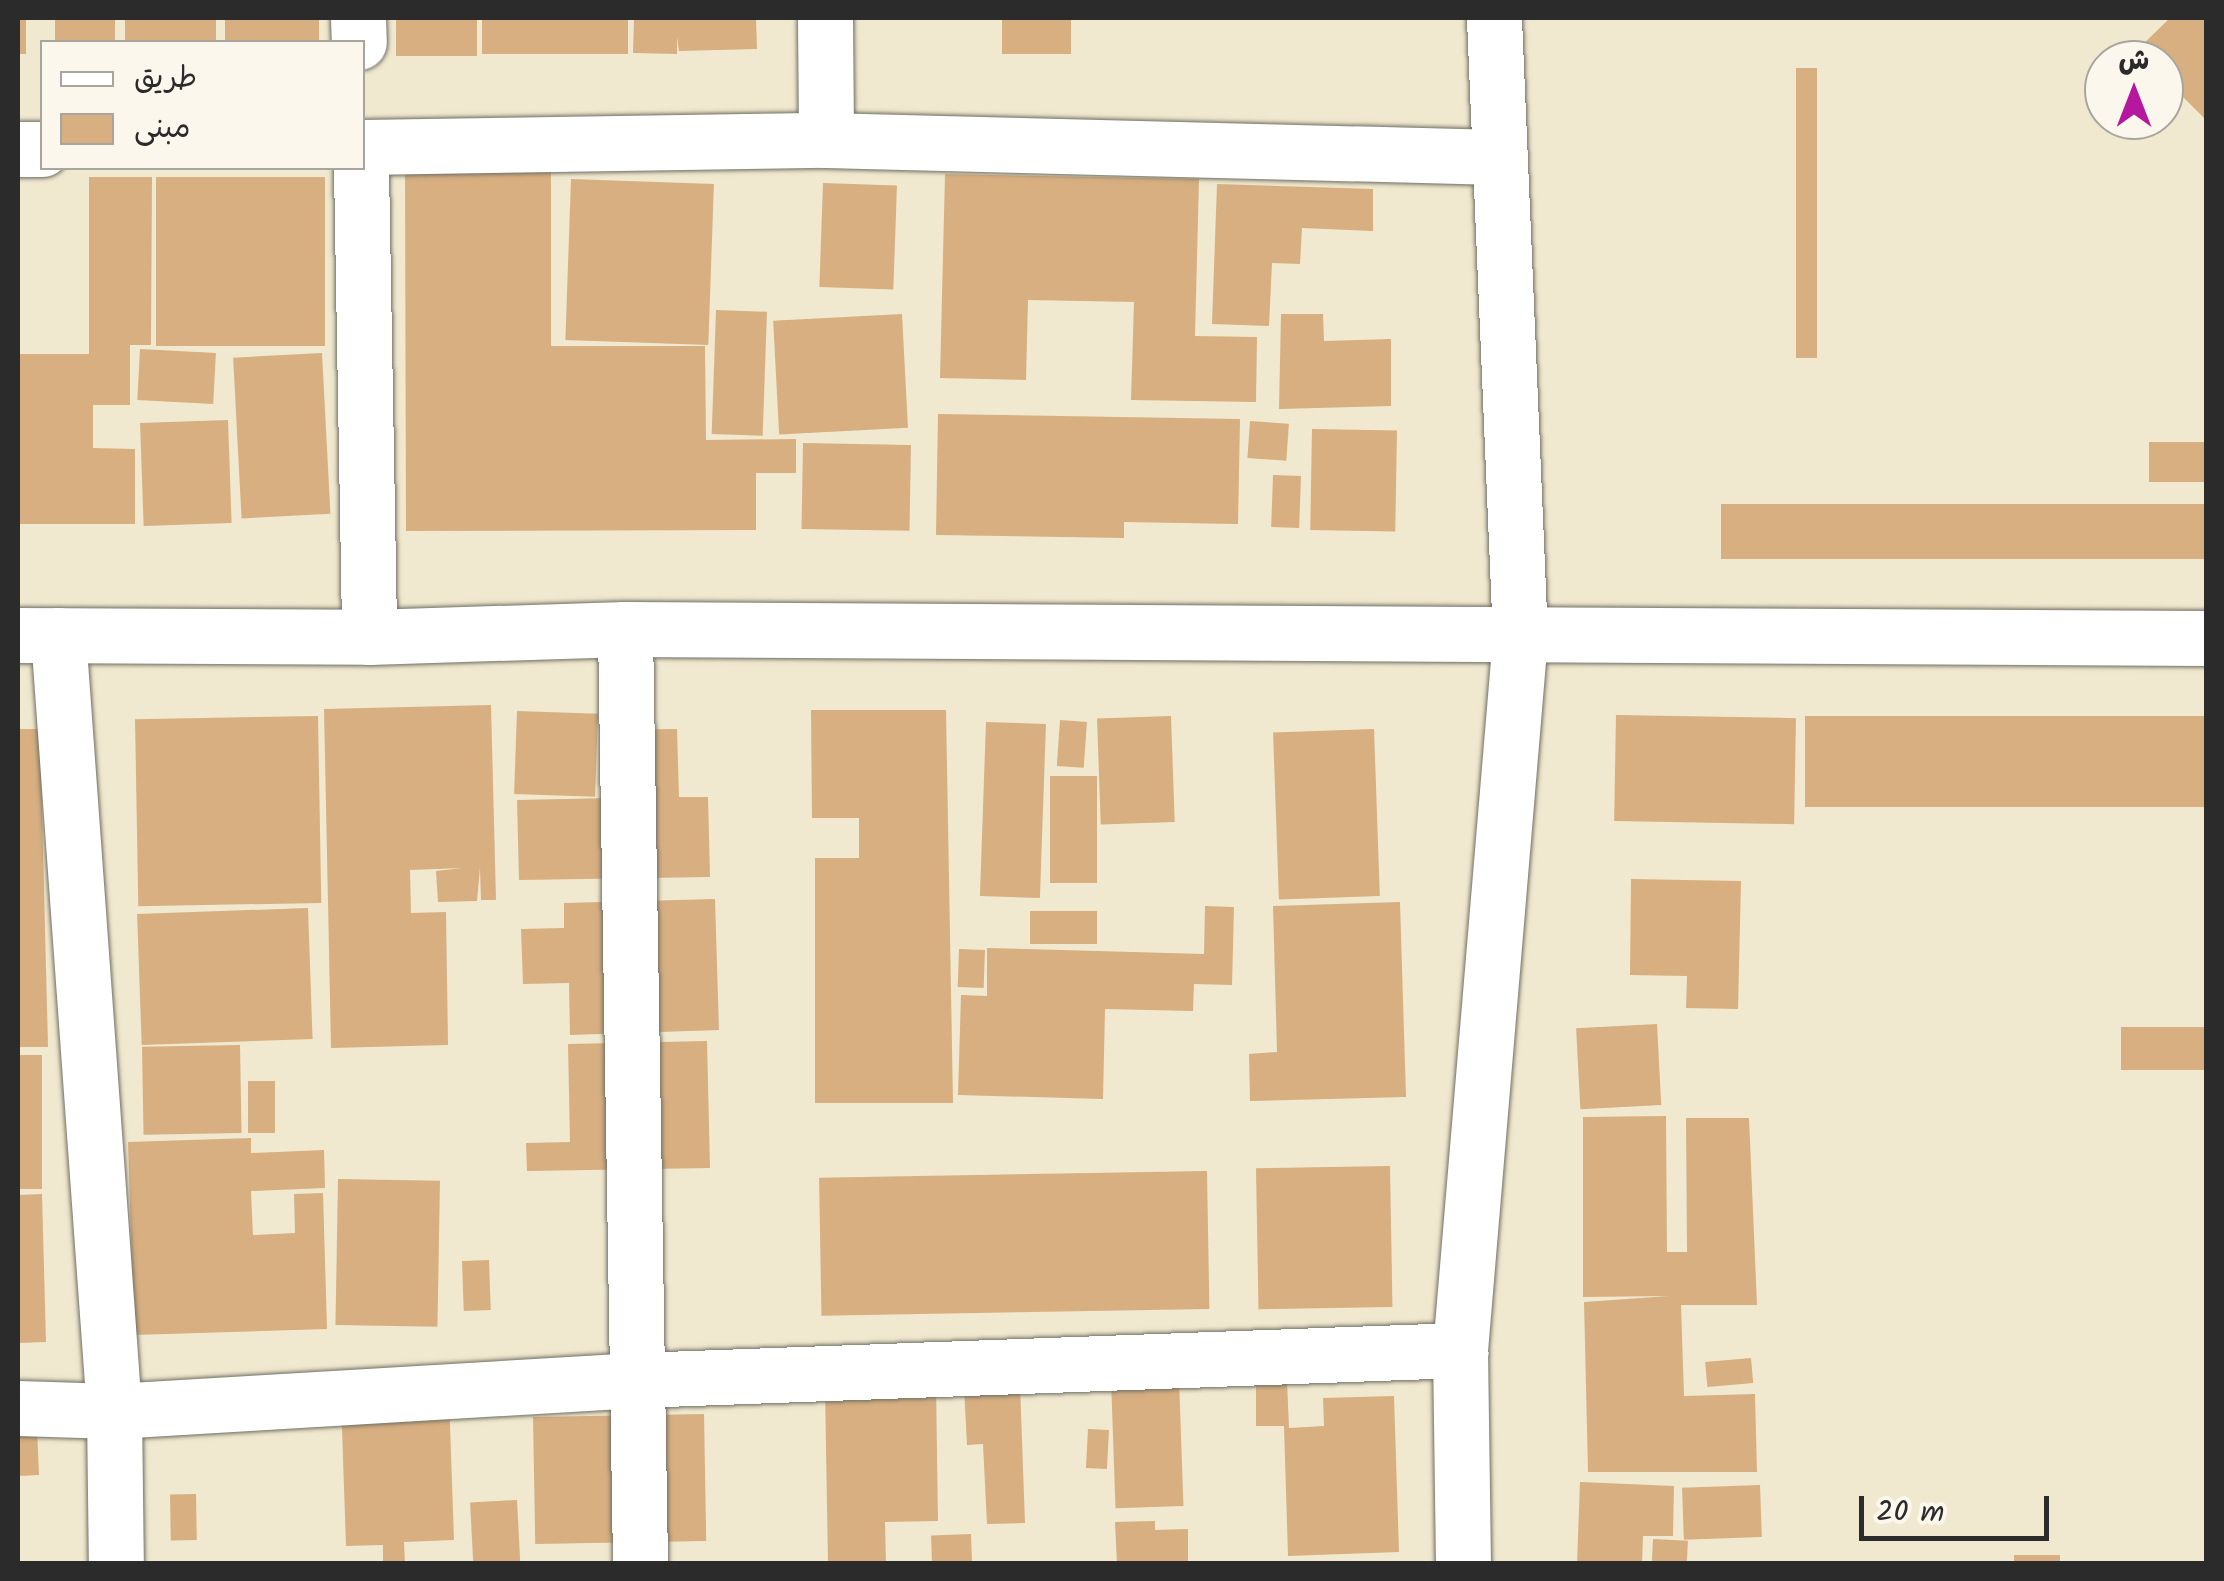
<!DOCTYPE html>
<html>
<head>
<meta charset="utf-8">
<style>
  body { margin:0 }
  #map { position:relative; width:2224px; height:1581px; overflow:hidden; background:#f0e9cf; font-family:Kalam,"Playpen Sans Arabic",sans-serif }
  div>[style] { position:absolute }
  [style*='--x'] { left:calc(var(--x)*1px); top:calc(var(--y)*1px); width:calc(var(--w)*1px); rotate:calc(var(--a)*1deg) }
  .building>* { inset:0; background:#d7af81; transform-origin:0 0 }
  .roads { filter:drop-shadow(0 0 2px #706e64) drop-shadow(0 0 2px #706e64) }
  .street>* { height:55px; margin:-27.5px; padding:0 27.5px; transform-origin:27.5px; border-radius:27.5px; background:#fff }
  span { translate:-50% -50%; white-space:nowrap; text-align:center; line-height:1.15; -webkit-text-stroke:8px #fbf7ec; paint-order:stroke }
  .frame { position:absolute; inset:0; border:20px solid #2b2b2b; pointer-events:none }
  .legend { position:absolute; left:40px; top:40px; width:325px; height:130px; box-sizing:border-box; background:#fbf7ec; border:2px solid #a8a59f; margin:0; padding:12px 18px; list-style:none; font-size:30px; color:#2b2b2b }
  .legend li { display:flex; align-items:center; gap:20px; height:50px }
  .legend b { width:50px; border:2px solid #a8a59f }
  .north { position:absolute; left:2084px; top:40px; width:100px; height:100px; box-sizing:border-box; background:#fbf7ec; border:2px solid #a8a59f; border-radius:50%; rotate:0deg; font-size:28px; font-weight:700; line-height:40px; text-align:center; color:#2b2b2b }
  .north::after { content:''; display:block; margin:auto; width:35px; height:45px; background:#b5179e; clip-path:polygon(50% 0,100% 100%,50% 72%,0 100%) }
  .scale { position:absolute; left:1859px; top:1496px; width:190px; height:45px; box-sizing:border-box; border:5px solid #2b2b2b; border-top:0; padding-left:12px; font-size:30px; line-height:35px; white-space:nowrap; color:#2b2b2b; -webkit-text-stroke:8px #fbf7ec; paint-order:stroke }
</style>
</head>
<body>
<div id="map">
  <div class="building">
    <i style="left:18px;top:18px;width:8px;height:36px"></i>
    <i style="left:55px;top:18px;width:60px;height:24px"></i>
    <i style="left:125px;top:18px;width:91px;height:24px"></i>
    <i style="left:225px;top:18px;width:94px;height:24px"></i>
    <i style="left:396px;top:18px;width:81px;height:38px"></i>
    <i style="left:482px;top:18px;width:146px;height:36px"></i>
    <i style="clip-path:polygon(634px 18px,756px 18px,757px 49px,679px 51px,677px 37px,677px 54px,633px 53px)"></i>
    <i style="left:1002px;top:18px;width:69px;height:36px"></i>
    <i style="clip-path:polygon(2170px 18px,2206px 18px,2206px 120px,2164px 78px,2164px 60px,2146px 60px,2137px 50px)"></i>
    <i style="left:1796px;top:68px;width:21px;height:290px"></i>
    <i style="clip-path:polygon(405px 172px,551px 172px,551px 346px,705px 346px,706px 440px,796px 439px,796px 473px,756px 473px,756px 530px,406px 531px)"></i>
    <i style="clip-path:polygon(945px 174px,1199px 179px,1195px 336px,1257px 337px,1256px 402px,1131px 400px,1134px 302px,1028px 300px,1026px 380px,940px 378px)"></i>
    <i style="clip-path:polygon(89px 177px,152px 177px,151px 345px,130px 345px,130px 405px,93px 405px,93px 448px,135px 449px,135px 524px,18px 524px,18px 354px,89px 354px)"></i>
    <i style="left:156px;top:177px;width:169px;height:169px"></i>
    <i style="left:571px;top:179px;width:143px;height:161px;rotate:2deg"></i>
    <i style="left:823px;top:183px;width:74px;height:104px;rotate:2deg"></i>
    <i style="clip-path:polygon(1217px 184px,1373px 189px,1373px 231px,1302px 228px,1300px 264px,1272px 263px,1269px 326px,1212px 324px)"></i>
    <i style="left:716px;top:310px;width:51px;height:124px;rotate:2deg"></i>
    <i style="left:902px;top:314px;width:114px;height:129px;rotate:87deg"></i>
    <i style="clip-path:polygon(1281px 314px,1323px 314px,1324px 341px,1391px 339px,1391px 406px,1279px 409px)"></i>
    <i style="left:140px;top:349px;width:76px;height:51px;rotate:3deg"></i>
    <i style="left:322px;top:353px;width:161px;height:89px;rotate:87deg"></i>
    <i style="clip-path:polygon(938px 414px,1240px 419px,1238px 524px,1124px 522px,1124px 538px,936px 535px)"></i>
    <i style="left:228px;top:420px;width:103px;height:88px;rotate:88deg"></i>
    <i style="left:1250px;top:421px;width:39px;height:37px;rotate:4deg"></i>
    <i style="left:1312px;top:429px;width:85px;height:101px;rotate:1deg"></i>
    <i style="left:2206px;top:442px;width:40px;height:57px;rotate:90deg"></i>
    <i style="left:803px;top:443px;width:108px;height:86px;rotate:1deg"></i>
    <i style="left:1273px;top:475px;width:28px;height:52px;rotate:2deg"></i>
    <i style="left:1721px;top:504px;width:485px;height:55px"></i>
    <i style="clip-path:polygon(491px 705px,496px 900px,481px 900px,480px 868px,477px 901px,438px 902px,436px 871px,462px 868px,410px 870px,411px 913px,446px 912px,448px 1045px,331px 1048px,324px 709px)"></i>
    <i style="clip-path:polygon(811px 710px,946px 710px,953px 1103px,815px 1103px,815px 858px,859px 858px,859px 818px,812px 818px)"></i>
    <i style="left:517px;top:711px;width:81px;height:83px;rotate:2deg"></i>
    <i style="left:1616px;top:715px;width:180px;height:106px;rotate:1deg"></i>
    <i style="left:318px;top:716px;width:187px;height:183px;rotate:89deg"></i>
    <i style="left:1171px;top:716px;width:106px;height:74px;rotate:88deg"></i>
    <i style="left:1805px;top:716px;width:401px;height:91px"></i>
    <i style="left:1060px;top:720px;width:27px;height:46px;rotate:4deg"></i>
    <i style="left:986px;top:722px;width:60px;height:174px;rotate:2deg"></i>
    <i style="clip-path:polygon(18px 729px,40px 729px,48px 1047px,18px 1047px)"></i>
    <i style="clip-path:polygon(677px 729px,679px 797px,708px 797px,710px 877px,519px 880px,517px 800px,612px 798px,610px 730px)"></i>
    <i style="left:1374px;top:729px;width:167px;height:101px;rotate:88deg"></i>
    <i style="left:1050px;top:776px;width:47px;height:107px"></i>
    <i style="clip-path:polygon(1631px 879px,1741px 881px,1738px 1009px,1686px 1008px,1687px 976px,1630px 975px)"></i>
    <i style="clip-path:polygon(715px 899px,719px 1030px,570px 1035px,569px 983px,523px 984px,521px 929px,564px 928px,564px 903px)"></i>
    <i style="clip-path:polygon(1400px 902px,1406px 1097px,1250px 1101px,1249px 1054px,1277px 1052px,1273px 906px)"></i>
    <i style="clip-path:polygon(1205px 906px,1234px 907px,1232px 985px,1194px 984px,1193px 1011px,1105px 1009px,1103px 1099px,958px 1095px,961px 995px,987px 996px,987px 948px,1204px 954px)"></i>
    <i style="left:308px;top:908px;width:131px;height:171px;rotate:88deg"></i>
    <i style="left:1097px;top:911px;width:33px;height:67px;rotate:90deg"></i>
    <i style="left:959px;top:949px;width:26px;height:38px;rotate:2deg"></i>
    <i style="left:1657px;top:1024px;width:81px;height:81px;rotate:87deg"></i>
    <i style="left:2206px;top:1027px;width:43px;height:85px;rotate:90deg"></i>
    <i style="clip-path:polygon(707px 1041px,710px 1168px,527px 1171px,526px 1143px,570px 1142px,568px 1044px)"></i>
    <i style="left:240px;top:1045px;width:88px;height:98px;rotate:89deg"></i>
    <i style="left:18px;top:1055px;width:24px;height:134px"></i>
    <i style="left:275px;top:1081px;width:52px;height:27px;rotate:90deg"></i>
    <i style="clip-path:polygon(1666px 1116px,1667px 1252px,1687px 1252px,1686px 1118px,1749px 1118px,1757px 1305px,1681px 1305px,1684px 1396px,1755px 1394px,1757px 1472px,1588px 1472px,1584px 1302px,1669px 1296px,1583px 1297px,1583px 1117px)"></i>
    <i style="clip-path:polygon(251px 1138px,251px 1153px,324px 1150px,325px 1188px,251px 1191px,253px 1235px,295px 1233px,294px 1194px,323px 1193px,327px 1329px,134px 1335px,128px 1142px)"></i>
    <i style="left:1390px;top:1166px;width:141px;height:134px;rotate:89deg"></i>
    <i style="left:1207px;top:1171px;width:138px;height:388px;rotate:89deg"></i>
    <i style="left:338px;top:1179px;width:102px;height:146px;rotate:1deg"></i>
    <i style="clip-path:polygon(42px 1194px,46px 1342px,18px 1343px,18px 1195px)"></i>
    <i style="left:489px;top:1260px;width:50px;height:27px;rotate:88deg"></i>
    <i style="left:1751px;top:1358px;width:25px;height:46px;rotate:85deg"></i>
    <i style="left:1179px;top:1378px;width:128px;height:68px;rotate:88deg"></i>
    <i style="clip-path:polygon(1287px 1381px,1289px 1428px,1324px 1426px,1323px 1398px,1394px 1396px,1399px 1552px,1288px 1556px,1284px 1426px,1256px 1426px,1256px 1382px)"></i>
    <i style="clip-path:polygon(1020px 1384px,1025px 1523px,987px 1524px,983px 1444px,967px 1445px,964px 1387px)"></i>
    <i style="clip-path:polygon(936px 1385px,938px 1521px,885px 1522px,886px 1564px,828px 1564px,825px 1388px)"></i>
    <i style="clip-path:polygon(449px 1396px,454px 1540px,404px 1542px,405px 1564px,383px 1564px,383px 1545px,346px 1546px,341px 1399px)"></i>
    <i style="clip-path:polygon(36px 1403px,39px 1475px,18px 1476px,18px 1404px)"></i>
    <i style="left:704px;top:1414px;width:127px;height:171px;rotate:89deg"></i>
    <i style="left:1088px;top:1429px;width:21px;height:39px;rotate:3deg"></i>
    <i style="clip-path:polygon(1580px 1482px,1674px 1486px,1673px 1536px,1643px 1536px,1642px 1564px,1577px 1564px)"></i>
    <i style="left:1760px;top:1485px;width:52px;height:78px;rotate:88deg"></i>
    <i style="left:196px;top:1494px;width:46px;height:26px;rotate:89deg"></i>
    <i style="left:517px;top:1500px;width:64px;height:47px;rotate:87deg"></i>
    <i style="clip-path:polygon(1155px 1521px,1155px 1530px,1188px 1529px,1188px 1564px,1117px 1564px,1115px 1522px)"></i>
    <i style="left:971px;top:1534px;width:30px;height:40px;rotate:88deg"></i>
    <i style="left:1653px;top:1539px;width:35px;height:25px;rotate:3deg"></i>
    <i style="left:2060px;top:1555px;width:9px;height:46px;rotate:90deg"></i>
  </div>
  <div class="roads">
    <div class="street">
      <i style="--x:358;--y:18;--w:24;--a:88"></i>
      <i style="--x:825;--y:18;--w:122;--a:89.5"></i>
      <i style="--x:362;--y:147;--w:464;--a:-0.9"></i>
      <i style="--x:826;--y:140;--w:673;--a:1.45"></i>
      <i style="--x:18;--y:149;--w:24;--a:0"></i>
      <i style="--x:361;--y:168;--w:469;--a:89"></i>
      <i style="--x:625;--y:629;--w:935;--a:89.08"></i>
      <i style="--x:18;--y:635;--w:351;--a:0.3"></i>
      <i style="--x:369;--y:637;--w:256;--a:-1.8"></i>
      <i style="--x:625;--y:629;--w:1581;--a:0.33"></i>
      <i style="--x:58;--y:635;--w:778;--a:85.87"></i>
      <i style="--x:114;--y:1411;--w:153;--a:89.3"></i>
      <i style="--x:18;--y:1408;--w:96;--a:1.8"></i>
      <i style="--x:114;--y:1411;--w:524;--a:-3.39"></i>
      <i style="--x:637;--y:1380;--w:824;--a:-2.09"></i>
      <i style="--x:1463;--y:1564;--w:214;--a:-90.8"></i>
      <i style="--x:1460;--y:1350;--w:716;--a:-85.19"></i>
      <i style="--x:1520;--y:637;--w:620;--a:-92.41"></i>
    </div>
  </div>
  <div class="frame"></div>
  <ul class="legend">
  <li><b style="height:12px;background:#fff"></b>طريق</li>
  <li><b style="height:28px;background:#d7af81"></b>مبنى</li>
  </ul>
  <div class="north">ش</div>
  <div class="scale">20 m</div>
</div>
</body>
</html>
